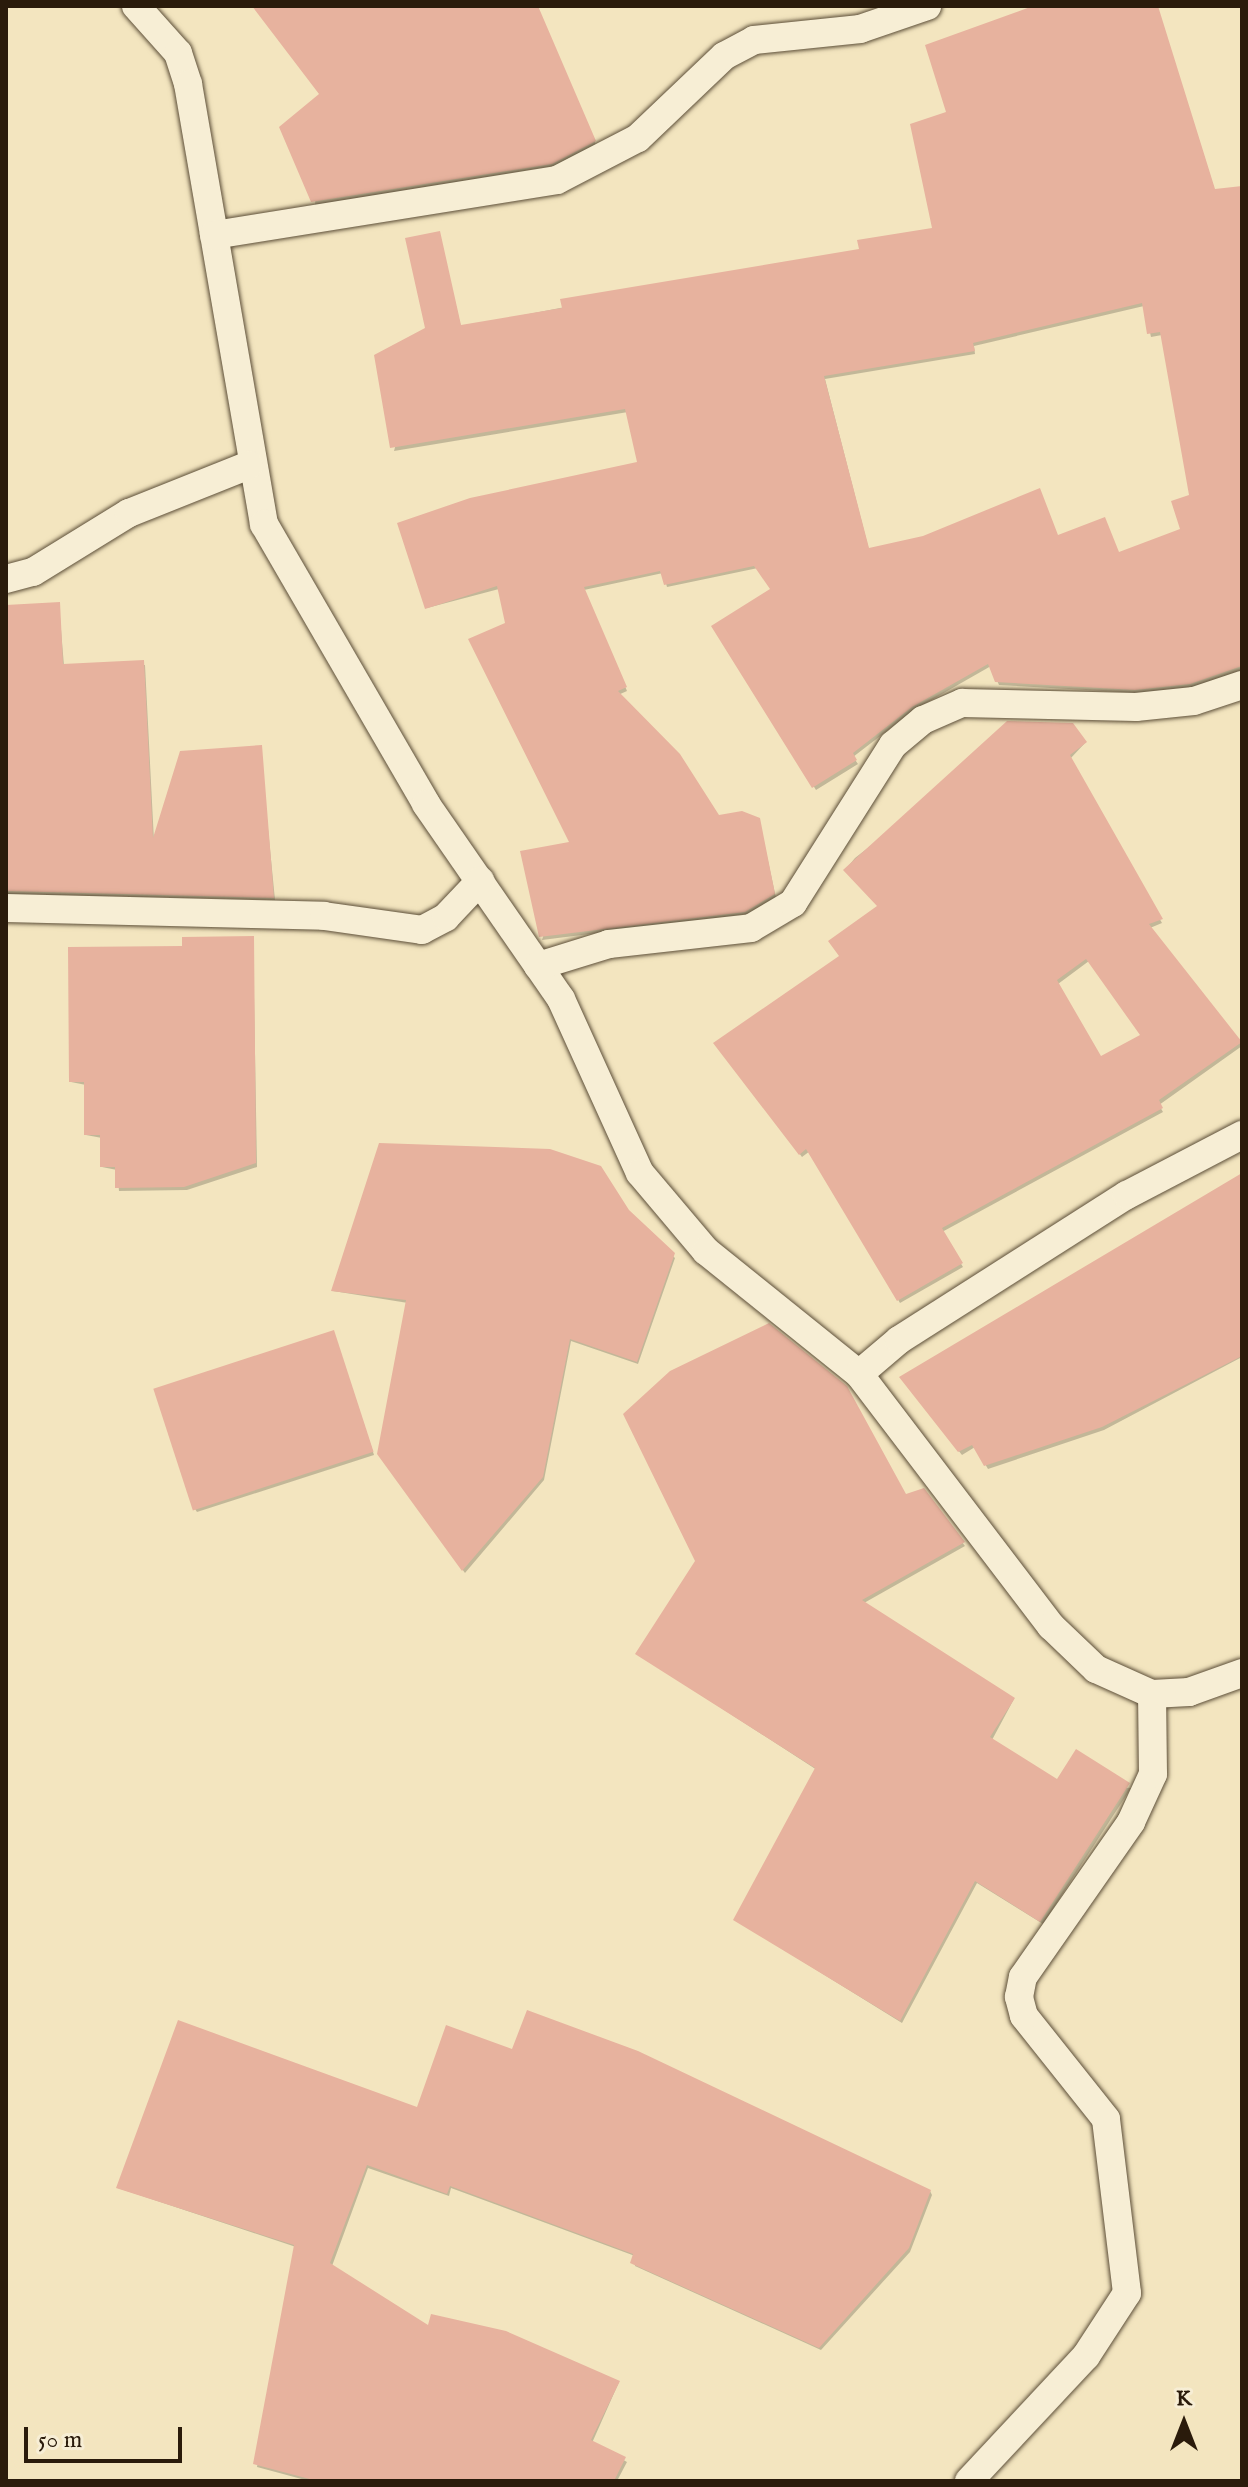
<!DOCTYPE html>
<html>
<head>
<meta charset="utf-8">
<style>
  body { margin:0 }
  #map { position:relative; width:1248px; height:2487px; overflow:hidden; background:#f3e5bf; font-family:"IM FELL English",serif }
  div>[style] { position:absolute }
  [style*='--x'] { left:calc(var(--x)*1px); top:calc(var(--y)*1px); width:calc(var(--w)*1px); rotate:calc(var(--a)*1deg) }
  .shadow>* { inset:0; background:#0003 }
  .building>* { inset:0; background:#e7b29e; transform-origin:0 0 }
  .roads { filter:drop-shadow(0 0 2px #5c4e38) drop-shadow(0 0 2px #5c4e38) }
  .minor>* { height:28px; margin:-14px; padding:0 14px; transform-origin:14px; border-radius:14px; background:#f7eed5 }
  span { translate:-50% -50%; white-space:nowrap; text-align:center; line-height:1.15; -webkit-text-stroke:7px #f7eed5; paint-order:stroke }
  .frame { position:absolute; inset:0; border:8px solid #2a1b0b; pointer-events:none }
  .north { position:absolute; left:1144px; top:2383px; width:80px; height:80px; -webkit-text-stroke:6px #f7eed5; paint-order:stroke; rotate:0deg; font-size:22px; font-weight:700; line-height:32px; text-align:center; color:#2a1b0b }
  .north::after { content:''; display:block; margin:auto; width:28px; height:36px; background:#2a1b0b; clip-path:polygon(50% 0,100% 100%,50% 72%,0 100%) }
  .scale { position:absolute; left:24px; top:2427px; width:158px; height:36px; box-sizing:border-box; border:4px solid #2a1b0b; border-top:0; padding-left:10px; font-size:24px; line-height:28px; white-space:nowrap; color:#2a1b0b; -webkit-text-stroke:6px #f7eed5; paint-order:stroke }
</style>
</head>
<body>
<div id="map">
  <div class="shadow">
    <i style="clip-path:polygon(254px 6px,537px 6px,596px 145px,554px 166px,315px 205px,321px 95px)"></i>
    <i style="clip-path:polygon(evenodd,1035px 6px,1157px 6px,1215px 191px,1242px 188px,1242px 671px,1193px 687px,1138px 693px,999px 685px,991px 666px,914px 710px,853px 757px,858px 764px,816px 790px,713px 627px,772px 590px,758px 568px,667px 587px,663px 573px,584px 590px,627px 691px,618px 695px,718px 817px,759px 819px,776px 898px,748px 914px,542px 940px,572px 844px,499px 589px,427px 608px,639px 463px,628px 412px,394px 451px,427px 330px,439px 233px,461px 327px,861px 250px,935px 229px,949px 114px,1035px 6px,1144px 306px,1151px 337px,1162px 335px,1191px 496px,1183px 530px,1119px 554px,1057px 537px,869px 550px,825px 379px,975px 354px,974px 346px,1144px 306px)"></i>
    <i style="clip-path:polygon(59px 605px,64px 666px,145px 665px,154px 841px,260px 747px,275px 900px,6px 894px,6px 607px)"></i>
    <i style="clip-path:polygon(evenodd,1085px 743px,1070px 759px,1162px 923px,1150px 928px,1242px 1046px,1159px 1105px,1163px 1112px,942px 1232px,963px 1267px,900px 1303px,810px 1151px,802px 1157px,718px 1046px,841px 956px,879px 907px,845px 870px,855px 858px,942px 790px,1085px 743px,1089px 961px,1143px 1036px,1100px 1059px,1058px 984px,1089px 961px)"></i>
    <i style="clip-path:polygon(253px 938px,257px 1167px,187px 1190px,119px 1191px,117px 1170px,102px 1167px,102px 1138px,86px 1135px,86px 1085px,71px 1082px,184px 948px)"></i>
    <i style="clip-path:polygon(1242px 1175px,1242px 1357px,1104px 1430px,988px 1469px,975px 1447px,962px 1455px,903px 1381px)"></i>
    <i style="clip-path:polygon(627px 1212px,675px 1258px,638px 1364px,571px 1341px,544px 1480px,465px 1573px,381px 1458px,408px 1303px,333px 1291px)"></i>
    <i style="clip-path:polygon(335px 1336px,374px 1455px,197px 1512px,195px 1509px)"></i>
    <i style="clip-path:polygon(923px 1490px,965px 1546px,864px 1603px,1014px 1699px,992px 1740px,1057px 1782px,1131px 1788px,1043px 1924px,977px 1883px,902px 2023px,736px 1920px,817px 1770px,638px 1654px)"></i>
    <i style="clip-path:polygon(418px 2110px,930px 2191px,932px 2195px,910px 2252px,821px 2350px,635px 2266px,635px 2256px,451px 2188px,449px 2196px,368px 2168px,332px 2266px,430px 2328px,619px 2382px,592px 2443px,627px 2462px,617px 2481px,309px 2481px,257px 2467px,296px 2247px,118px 2188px)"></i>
  </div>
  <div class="building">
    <i style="clip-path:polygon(252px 6px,538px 6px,596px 141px,552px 164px,311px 202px,279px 127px,319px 94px)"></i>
    <i style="clip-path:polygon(evenodd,1033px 6px,1158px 6px,1215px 189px,1242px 186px,1242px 666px,1190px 684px,1135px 690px,995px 682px,988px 664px,912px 707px,853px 753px,857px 760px,812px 788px,711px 626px,770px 589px,754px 566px,664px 585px,660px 571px,584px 587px,627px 687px,618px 691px,680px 754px,719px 815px,742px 811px,760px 818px,775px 894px,745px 912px,539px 937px,520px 851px,569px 842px,468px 639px,505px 623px,497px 586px,425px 609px,397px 523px,470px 498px,637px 462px,625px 409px,390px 448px,374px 355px,425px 328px,405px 238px,440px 231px,461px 325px,562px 308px,560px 299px,859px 249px,857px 240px,932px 228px,910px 124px,946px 112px,925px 45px,1033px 6px,1142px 303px,1147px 334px,1160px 332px,1189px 495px,1171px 501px,1180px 529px,1119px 552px,1105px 517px,1058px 535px,1040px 488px,923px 536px,869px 548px,824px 376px,975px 351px,973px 343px,1142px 303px)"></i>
    <i style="clip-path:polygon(60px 602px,63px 664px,144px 660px,153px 838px,180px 751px,262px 745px,274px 898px,6px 891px,6px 605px)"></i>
    <i style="clip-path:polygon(evenodd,1007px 721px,1073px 723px,1087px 742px,1070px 755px,1163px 919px,1149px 924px,1242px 1042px,1159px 1100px,1163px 1108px,942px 1228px,963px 1263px,897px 1301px,806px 1149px,799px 1155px,713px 1043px,839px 956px,828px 941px,877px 906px,843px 870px,1007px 721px,1086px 959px,1140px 1035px,1101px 1056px,1057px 980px,1086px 959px)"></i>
    <i style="clip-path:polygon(254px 936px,256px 1163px,184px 1187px,115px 1188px,115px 1167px,100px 1167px,100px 1135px,84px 1135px,84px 1082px,69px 1082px,68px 947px,182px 946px,182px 937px)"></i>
    <i style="clip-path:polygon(379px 1143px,550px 1149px,601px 1166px,629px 1210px,675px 1253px,637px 1362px,570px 1339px,543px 1477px,462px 1571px,377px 1454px,406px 1300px,331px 1291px)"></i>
    <i style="clip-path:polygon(1242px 1173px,1242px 1356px,1102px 1427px,984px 1466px,972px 1445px,958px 1452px,899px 1377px)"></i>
    <i style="clip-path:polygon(769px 1323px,847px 1386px,906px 1494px,924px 1488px,965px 1542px,862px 1600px,1015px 1698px,990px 1737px,1057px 1779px,1076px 1749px,1130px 1783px,1040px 1922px,975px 1881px,900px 2021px,733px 1920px,815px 1768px,635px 1654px,695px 1561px,623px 1414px,670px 1371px)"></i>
    <i style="left:334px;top:1330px;width:128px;height:190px;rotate:72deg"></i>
    <i style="clip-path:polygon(527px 2010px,638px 2051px,931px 2190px,909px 2248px,819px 2348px,630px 2263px,633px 2254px,450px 2186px,447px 2194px,367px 2165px,330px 2263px,428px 2325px,431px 2314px,506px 2331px,620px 2381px,591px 2440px,626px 2457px,614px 2481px,317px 2481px,253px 2464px,294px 2245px,116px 2188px,178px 2020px,417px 2107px,446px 2025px,512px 2049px)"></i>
  </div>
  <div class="roads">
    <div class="minor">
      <i style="--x:136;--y:6;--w:63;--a:48.2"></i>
      <i style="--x:178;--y:53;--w:33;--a:72"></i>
      <i style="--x:188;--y:84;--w:447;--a:80.2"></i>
      <i style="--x:264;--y:524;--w:323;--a:59.9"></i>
      <i style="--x:426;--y:804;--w:237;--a:55.3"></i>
      <i style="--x:561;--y:999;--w:191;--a:65.6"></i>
      <i style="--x:640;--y:1173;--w:102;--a:49.8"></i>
      <i style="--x:706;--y:1251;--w:196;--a:38.8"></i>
      <i style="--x:859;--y:1374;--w:317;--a:52.7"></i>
      <i style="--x:1051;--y:1626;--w:62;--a:43.7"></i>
      <i style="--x:1096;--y:1669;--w:61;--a:24.1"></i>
      <i style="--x:1152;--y:1694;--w:37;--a:-3"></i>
      <i style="--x:1189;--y:1692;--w:56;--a:-19.7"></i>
      <i style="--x:214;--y:235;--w:347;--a:-9.1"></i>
      <i style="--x:557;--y:180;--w:91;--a:-27.4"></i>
      <i style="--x:638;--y:138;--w:119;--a:-43.6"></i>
      <i style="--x:724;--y:56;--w:34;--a:-28"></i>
      <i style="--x:754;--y:40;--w:107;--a:-5.9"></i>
      <i style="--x:860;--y:29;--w:71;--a:-18.9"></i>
      <i style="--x:6;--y:579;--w:28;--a:-15"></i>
      <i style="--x:33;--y:572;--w:113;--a:-31.6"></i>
      <i style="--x:129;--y:513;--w:129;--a:-21.8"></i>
      <i style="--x:6;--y:908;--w:318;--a:1.4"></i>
      <i style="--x:324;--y:916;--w:99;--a:8.1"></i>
      <i style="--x:422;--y:930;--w:27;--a:-28"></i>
      <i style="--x:446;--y:917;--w:50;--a:-46.6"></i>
      <i style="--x:538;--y:966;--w:74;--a:-17.2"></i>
      <i style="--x:609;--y:944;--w:143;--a:-6.4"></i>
      <i style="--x:751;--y:928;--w:49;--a:-30.8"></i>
      <i style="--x:793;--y:903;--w:187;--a:-57.7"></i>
      <i style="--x:893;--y:745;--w:39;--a:-40"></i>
      <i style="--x:923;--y:720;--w:43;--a:-23.6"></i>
      <i style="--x:962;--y:703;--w:174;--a:1.3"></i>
      <i style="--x:1136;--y:707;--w:58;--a:-5.9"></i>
      <i style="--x:1194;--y:701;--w:51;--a:-18.4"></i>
      <i style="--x:859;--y:1374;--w:52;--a:-40.4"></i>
      <i style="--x:899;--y:1340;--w:270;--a:-32.5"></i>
      <i style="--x:1127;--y:1195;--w:130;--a:-27.6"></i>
      <i style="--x:969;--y:2481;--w:171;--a:-46.9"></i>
      <i style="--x:1086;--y:2356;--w:75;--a:-56.9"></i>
      <i style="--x:1127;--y:2293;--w:175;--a:-96.9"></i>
      <i style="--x:1106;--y:2119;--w:132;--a:-128.5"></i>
      <i style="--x:1024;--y:2016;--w:20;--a:-105"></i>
      <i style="--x:1019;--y:1997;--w:20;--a:-79"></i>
      <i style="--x:1023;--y:1977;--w:189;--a:-55.1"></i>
      <i style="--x:1131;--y:1822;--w:53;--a:-65.4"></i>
      <i style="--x:1153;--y:1774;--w:80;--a:-90.7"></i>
    </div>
  </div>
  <div class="frame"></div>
  <div class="north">K</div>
  <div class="scale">50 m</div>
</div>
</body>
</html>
